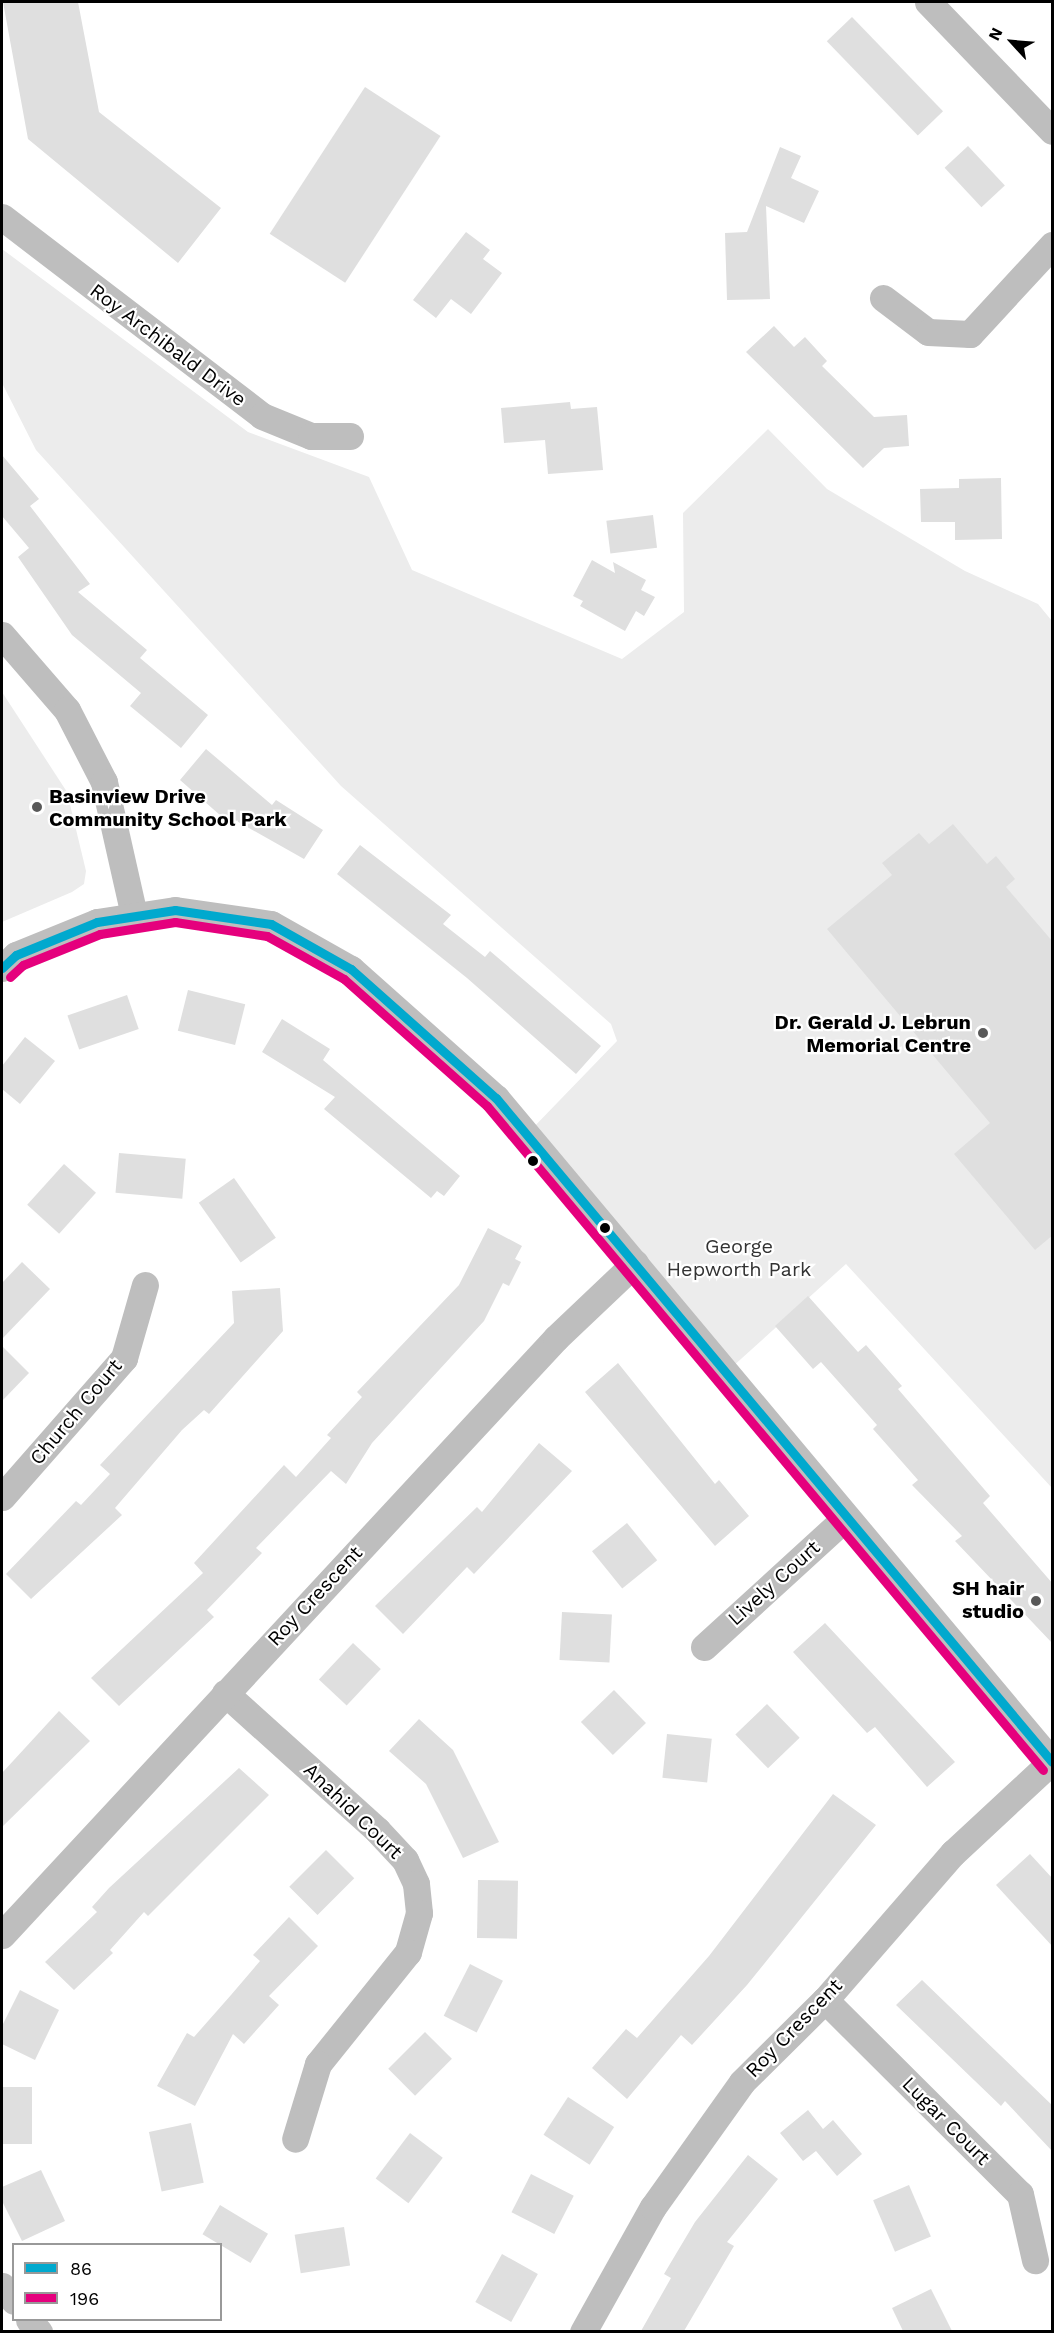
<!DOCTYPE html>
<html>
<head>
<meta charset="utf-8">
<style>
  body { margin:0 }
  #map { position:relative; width:1054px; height:2333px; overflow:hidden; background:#fff; font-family:"Work Sans",sans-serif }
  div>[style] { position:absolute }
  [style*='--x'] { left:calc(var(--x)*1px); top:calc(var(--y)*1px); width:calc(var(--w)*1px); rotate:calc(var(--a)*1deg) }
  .green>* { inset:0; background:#ececec }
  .building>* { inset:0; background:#dfdfdf; transform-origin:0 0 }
  .minor>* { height:27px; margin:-13.5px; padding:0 13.5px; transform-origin:13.5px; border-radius:13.5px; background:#bebebe }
  .bus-1>* { height:9px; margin:-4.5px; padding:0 4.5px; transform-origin:4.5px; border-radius:4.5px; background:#00a9ce }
  .bus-2>* { height:9px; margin:-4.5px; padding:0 4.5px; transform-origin:4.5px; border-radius:4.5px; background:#e5007d }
  .dots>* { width:16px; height:16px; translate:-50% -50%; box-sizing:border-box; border:3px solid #fff; border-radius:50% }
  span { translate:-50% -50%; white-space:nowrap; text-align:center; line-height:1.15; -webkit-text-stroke:4.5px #fff; paint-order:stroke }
  .street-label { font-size:20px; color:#000 }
  .poi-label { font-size:20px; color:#000; font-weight:700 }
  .left { translate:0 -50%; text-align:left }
  .right { translate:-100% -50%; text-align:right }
  .park-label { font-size:20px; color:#333 }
  .frame { position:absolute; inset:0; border:3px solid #000; pointer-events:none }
  .legend { position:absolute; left:12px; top:2243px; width:210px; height:78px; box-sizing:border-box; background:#fff; border:2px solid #999; margin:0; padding:8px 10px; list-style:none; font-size:18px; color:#000 }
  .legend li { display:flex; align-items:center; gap:12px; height:30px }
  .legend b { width:30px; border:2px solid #999 }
  .north { position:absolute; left:982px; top:12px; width:60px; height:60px; -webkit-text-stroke:4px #fff; paint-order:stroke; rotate:296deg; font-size:16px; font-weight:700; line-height:24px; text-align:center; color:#000 }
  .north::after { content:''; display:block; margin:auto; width:21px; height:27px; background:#000; clip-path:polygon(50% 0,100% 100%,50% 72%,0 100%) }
</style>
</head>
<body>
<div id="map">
  <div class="green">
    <i style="clip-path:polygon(2px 249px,248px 432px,369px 477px,412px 570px,622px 659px,684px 612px,683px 513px,768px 429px,827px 489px,965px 571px,1038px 604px,1052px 621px,1052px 1488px,846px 1264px,731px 1368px,529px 1132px,617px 1041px,611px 1024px,341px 786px,36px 450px,2px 383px)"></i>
    <i style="clip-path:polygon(2px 692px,67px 792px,86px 871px,84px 884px,72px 892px,2px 922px)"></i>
  </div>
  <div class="building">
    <i style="clip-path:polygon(3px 2px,78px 2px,99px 112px,221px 208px,178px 263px,28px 139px)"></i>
    <i style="left:852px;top:17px;width:131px;height:35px;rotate:46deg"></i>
    <i style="left:365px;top:87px;width:90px;height:175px;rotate:33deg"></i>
    <i style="left:968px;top:146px;width:54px;height:32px;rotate:47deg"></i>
    <i style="clip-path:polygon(780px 147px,801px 156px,791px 178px,819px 191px,804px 223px,766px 206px,770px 299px,727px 300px,725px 233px,747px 232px)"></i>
    <i style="clip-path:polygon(466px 232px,490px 250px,483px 259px,502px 273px,471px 314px,451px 299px,436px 318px,413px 300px)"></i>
    <i style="clip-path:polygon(774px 326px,794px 347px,805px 337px,827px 361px,822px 366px,874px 417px,907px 415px,909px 446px,884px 448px,863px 468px,746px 352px)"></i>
    <i style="clip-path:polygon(570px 402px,571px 409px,597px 407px,603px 470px,548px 474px,545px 440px,504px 443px,501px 408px)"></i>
    <i style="clip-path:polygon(2px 455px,39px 499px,30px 506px,90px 584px,78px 592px,147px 650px,140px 658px,208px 715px,181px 748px,130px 706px,141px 693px,72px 635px,18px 557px,29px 548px,2px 516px)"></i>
    <i style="clip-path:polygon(1001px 478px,1002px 539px,955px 540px,955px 522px,921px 522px,920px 489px,959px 488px,959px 479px)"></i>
    <i style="left:653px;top:515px;width:33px;height:47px;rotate:83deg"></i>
    <i style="clip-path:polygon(592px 560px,615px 573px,613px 562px,646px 580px,641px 590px,655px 597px,644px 616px,636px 611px,625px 631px,580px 606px,583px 601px,573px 596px)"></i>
    <i style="clip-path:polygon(206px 749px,272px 805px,276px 800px,323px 830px,304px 859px,233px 819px,229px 823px,180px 780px)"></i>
    <i style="clip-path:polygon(953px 824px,987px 864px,996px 856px,1015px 879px,1006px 887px,1053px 942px,1053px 1235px,1035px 1250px,954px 1154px,990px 1123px,827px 929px,892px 875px,882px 863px,919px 833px,929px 844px)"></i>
    <i style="clip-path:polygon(360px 845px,451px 915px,443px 924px,485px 957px,490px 951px,601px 1046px,576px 1074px,467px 978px,337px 874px)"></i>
    <i style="left:188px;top:990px;width:59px;height:42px;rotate:14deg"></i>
    <i style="left:127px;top:995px;width:36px;height:63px;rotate:71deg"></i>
    <i style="clip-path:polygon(282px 1019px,330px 1049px,323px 1060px,460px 1176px,444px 1196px,437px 1191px,431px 1198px,324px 1109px,335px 1097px,262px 1052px)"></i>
    <i style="clip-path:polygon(25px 1037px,55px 1061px,20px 1104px,2px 1089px,2px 1066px)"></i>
    <i style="left:119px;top:1153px;width:67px;height:40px;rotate:5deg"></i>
    <i style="left:64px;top:1164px;width:43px;height:55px;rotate:42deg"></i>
    <i style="left:234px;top:1178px;width:73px;height:43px;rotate:55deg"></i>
    <i style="clip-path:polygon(488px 1228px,522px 1246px,515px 1259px,521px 1262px,509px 1286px,503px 1283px,484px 1321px,372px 1443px,346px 1484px,331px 1471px,256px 1548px,262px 1553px,207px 1610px,214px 1617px,119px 1706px,91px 1678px,203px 1573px,194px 1563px,284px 1465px,296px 1477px,331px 1438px,327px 1435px,362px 1397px,357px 1392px,459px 1285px)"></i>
    <i style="clip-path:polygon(22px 1262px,50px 1289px,2px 1339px,2px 1283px)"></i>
    <i style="clip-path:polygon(280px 1288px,283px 1331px,209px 1414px,204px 1410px,182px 1430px,115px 1508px,122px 1515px,31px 1599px,6px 1574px,76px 1501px,81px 1505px,110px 1474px,100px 1465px,234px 1323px,232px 1291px)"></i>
    <i style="clip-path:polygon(808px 1296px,858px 1352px,866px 1345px,902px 1386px,898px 1389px,990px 1496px,983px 1503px,1053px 1584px,1053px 1644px,955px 1541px,962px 1536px,912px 1485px,918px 1480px,873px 1429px,877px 1425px,821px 1362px,813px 1369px,775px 1326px)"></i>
    <i style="clip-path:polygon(2px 1346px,29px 1373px,2px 1401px)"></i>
    <i style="clip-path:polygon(618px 1363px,715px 1484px,719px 1480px,749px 1516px,715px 1546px,585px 1392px)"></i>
    <i style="clip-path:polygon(539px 1443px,572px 1471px,474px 1574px,467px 1567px,403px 1634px,375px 1606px,477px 1507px,482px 1512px)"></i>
    <i style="left:627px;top:1523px;width:48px;height:45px;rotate:51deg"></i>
    <i style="left:562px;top:1612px;width:50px;height:48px;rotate:3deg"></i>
    <i style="clip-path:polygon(825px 1623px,955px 1762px,927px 1787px,875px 1727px,867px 1733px,793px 1652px)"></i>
    <i style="left:353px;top:1643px;width:38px;height:50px;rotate:43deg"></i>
    <i style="left:614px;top:1690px;width:46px;height:46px;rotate:46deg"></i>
    <i style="left:767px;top:1704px;width:47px;height:44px;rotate:46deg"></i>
    <i style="clip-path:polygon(59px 1711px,90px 1741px,2px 1827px,2px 1773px)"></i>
    <i style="clip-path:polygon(419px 1719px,453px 1750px,499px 1842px,463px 1858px,426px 1784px,389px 1751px)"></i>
    <i style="left:667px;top:1734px;width:45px;height:44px;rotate:6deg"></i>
    <i style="clip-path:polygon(239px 1768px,269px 1795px,148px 1916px,144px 1912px,110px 1950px,113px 1953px,74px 1990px,45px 1962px,97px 1912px,92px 1907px,109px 1888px)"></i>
    <i style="clip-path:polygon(833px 1794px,876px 1825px,747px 1985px,692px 2045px,681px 2035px,627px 2099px,592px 2068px,626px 2029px,637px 2038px,709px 1956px)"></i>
    <i style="left:326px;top:1850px;width:40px;height:52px;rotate:45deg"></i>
    <i style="clip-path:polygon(1030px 1854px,1053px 1879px,1053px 1947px,996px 1885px)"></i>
    <i style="left:478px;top:1880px;width:40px;height:58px;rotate:1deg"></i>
    <i style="clip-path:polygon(289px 1917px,318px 1946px,269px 1996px,279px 2005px,244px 2044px,233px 2034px,195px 2106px,157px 2086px,187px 2033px,194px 2037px,231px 1995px,260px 1961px,253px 1955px)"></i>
    <i style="left:470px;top:1964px;width:37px;height:58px;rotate:27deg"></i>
    <i style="clip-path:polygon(922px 1980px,1053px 2106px,1053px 2152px,1005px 2101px,1001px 2106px,896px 2005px)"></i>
    <i style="clip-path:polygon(20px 1990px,59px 2010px,35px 2060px,2px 2044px,2px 2026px)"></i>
    <i style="left:425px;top:2032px;width:38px;height:52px;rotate:45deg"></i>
    <i style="left:2px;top:2087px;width:30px;height:57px"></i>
    <i style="left:568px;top:2097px;width:55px;height:45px;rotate:33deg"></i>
    <i style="clip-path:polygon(808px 2110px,823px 2129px,833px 2120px,862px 2154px,837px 2176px,816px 2151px,803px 2161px,780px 2133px)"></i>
    <i style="left:191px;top:2123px;width:61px;height:43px;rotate:78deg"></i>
    <i style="left:410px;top:2133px;width:41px;height:57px;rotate:37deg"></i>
    <i style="clip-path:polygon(748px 2155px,778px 2179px,727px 2242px,734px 2246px,684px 2331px,641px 2331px,671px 2278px,664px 2274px,695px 2222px)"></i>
    <i style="clip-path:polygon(41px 2170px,65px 2221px,22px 2241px,2px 2201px,2px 2187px)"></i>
    <i style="left:531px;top:2174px;width:48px;height:43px;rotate:27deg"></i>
    <i style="left:909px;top:2185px;width:56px;height:39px;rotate:67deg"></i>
    <i style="left:220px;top:2205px;width:56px;height:34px;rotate:31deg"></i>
    <i style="left:344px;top:2227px;width:39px;height:50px;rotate:81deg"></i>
    <i style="left:502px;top:2254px;width:41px;height:55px;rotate:29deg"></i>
    <i style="clip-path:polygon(931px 2289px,952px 2331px,903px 2331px,892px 2308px)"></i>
  </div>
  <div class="minor">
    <i style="--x:928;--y:2;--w:179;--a:46.1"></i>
    <i style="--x:2;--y:217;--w:327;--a:37.4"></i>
    <i style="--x:262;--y:416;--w:53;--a:22.2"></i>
    <i style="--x:311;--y:436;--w:39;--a:0"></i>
    <i style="--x:883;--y:298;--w:56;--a:37.1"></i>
    <i style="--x:928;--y:332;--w:42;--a:2.7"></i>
    <i style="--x:970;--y:334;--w:121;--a:-47.3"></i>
    <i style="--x:2;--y:635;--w:99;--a:49.1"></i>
    <i style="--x:67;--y:710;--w:81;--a:62.8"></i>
    <i style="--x:104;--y:782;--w:136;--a:77.3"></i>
    <i style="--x:2;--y:968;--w:19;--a:-43"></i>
    <i style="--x:16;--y:955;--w:87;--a:-22.2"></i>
    <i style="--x:97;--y:922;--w:79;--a:-8.7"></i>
    <i style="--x:175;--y:910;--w:97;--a:8.3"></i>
    <i style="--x:271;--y:924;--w:92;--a:29.4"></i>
    <i style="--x:351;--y:969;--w:194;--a:41.7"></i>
    <i style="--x:496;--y:1098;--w:866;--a:50.06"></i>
    <i style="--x:2;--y:1497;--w:185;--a:-48.7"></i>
    <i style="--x:124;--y:1358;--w:76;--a:-74"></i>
    <i style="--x:704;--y:1647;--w:190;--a:-42.4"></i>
    <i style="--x:225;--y:1693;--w:205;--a:42"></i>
    <i style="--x:377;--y:1830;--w:41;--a:47"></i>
    <i style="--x:405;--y:1860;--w:26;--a:65"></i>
    <i style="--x:416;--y:1884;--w:29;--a:84"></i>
    <i style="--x:419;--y:1913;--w:41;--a:105.8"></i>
    <i style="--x:408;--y:1952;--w:144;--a:128.8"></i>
    <i style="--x:318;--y:2064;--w:78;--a:107"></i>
    <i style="--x:2;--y:1935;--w:814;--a:-47.14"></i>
    <i style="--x:556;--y:1338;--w:109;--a:-43.5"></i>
    <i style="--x:825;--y:2000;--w:275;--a:44.9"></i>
    <i style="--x:1020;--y:2194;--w:68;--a:77.2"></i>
    <i style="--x:2;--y:2286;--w:19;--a:51"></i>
    <i style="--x:29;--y:2320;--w:16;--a:50"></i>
    <i style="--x:583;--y:2332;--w:143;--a:-60.8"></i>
    <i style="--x:653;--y:2207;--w:153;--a:-54.5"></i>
    <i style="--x:742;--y:2082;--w:117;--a:-44.7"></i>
    <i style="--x:825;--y:2000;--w:195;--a:-49"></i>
    <i style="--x:953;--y:1853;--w:135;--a:-42.9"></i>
  </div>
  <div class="bus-1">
    <i style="--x:2;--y:968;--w:19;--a:-43"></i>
    <i style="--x:16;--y:955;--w:87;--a:-22.2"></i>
    <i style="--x:97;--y:922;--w:79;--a:-8.7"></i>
    <i style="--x:175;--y:910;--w:97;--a:8.3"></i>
    <i style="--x:271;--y:924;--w:92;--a:29.4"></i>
    <i style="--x:351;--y:969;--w:194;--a:41.7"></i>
    <i style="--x:496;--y:1098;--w:866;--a:50.06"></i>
  </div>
  <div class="bus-2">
    <i style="--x:10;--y:977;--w:18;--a:-43"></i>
    <i style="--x:23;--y:965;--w:83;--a:-21.9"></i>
    <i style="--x:100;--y:934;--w:76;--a:-9.1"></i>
    <i style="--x:175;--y:922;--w:93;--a:8.7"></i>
    <i style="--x:267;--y:936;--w:88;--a:29.2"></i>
    <i style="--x:344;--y:979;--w:191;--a:41.6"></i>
    <i style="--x:487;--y:1106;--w:866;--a:50.06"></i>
  </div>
  <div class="dots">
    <i style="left:37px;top:807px;background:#595959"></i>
    <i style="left:983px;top:1033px;background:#595959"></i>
    <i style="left:533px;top:1161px;background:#000"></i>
    <i style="left:605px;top:1228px;background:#000"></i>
    <i style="left:1036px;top:1601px;background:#595959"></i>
  </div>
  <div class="street-label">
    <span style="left:168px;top:345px;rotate:37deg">Roy Archibald Drive</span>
    <span style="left:76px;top:1412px;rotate:-50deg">Church Court</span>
    <span style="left:774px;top:1583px;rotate:-42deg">Lively Court</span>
    <span style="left:315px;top:1596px;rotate:-47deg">Roy Crescent</span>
    <span style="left:353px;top:1811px;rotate:44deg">Anahid Court</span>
    <span style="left:794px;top:2028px;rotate:-46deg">Roy Crescent</span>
    <span style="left:946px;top:2121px;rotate:45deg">Lugar Court</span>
  </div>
  <div class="poi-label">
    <span class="left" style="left:49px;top:808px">Basinview Drive<br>Community School Park</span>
    <span class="right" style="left:971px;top:1034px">Dr. Gerald J. Lebrun<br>Memorial Centre</span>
    <span class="right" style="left:1024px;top:1600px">SH hair<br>studio</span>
  </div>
  <div class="park-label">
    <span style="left:739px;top:1258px">George<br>Hepworth Park</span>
  </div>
  <div class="frame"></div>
  <ul class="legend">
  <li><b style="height:8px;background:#00a9ce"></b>86</li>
  <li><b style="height:8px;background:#e5007d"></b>196</li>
  </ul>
  <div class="north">N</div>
</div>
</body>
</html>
